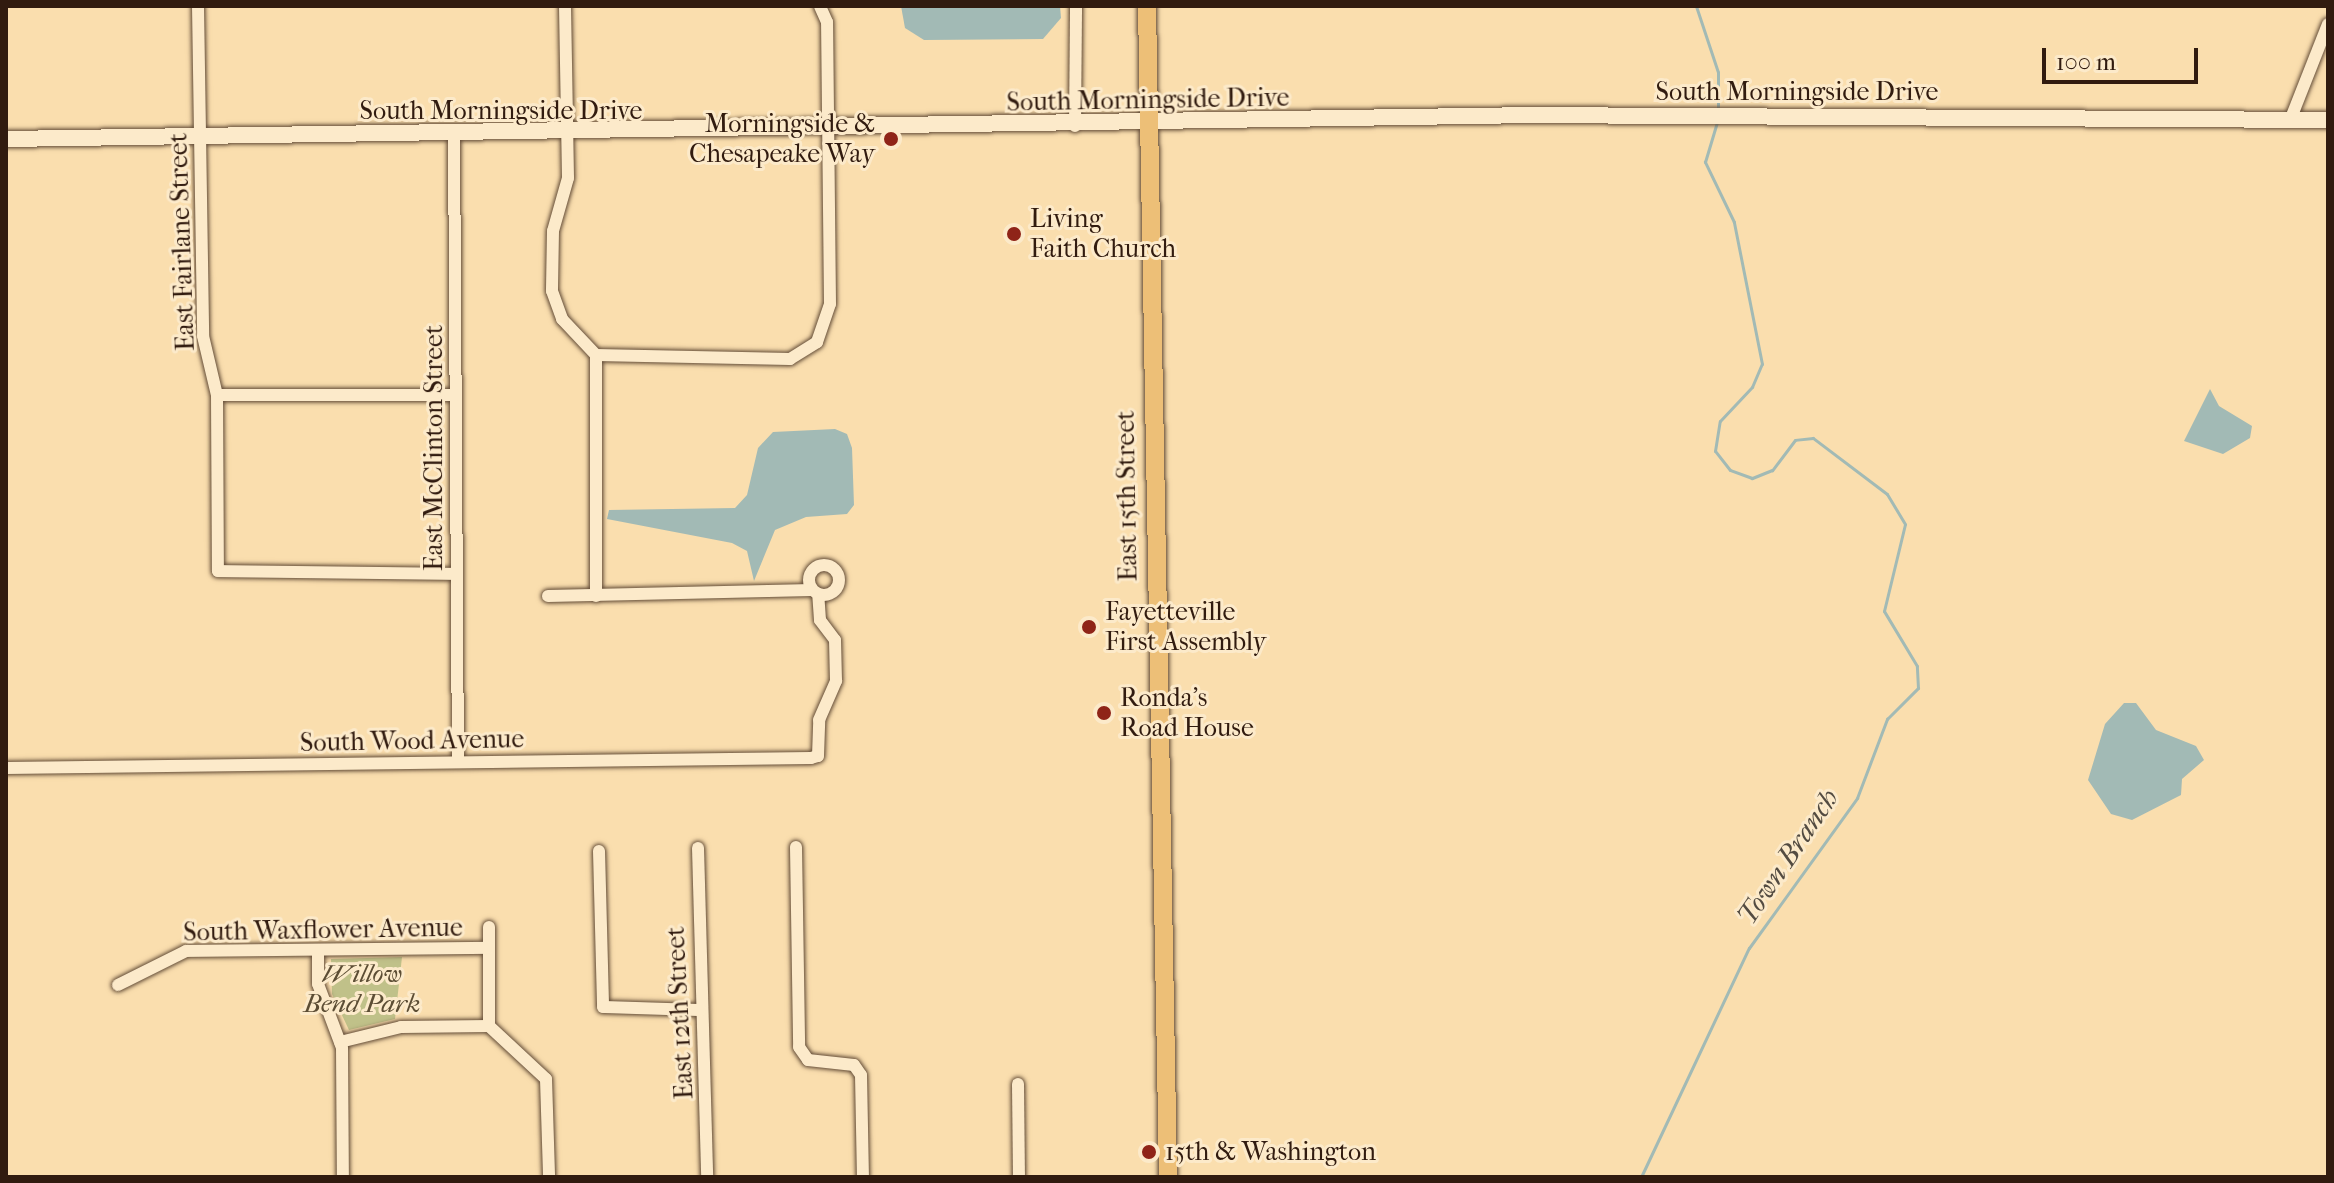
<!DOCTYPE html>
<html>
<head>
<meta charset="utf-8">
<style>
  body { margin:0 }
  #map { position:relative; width:2334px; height:1183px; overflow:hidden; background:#fadeae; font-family:"IM FELL French Canon",serif }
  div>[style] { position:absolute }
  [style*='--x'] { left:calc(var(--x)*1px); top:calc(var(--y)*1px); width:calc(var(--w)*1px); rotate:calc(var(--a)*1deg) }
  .green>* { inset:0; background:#c0c189 }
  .water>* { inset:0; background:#a2bab5 }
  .stream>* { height:3px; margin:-1.5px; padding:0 1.5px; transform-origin:1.5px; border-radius:1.5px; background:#a2bab5 }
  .roads { filter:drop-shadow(0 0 2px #634c37) drop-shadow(0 0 2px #634c37) }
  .street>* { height:12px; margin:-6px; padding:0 6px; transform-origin:6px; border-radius:6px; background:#fceaca }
  .street>.ring { margin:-6px; padding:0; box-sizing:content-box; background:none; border:12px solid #fceaca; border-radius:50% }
  .secondary>* { height:16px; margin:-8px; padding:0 8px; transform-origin:8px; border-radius:8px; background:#fceaca }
  .primary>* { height:18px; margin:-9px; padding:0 9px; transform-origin:9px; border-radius:9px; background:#edbf77 }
  .dots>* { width:22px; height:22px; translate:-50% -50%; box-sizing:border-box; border:4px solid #fceaca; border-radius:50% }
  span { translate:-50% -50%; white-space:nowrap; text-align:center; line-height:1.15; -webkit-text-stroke:6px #fceaca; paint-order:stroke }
  .street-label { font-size:26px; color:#311b0f }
  .poi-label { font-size:26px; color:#311b0f }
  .right { translate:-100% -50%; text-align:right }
  .left { translate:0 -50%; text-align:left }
  .park-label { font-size:26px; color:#5c4d34; font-style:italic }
  .water-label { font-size:28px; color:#534b41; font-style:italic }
  .frame { position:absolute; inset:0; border:8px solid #311b0f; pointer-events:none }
  .scale { position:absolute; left:2042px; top:48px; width:156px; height:36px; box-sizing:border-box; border:4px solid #311b0f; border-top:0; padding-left:10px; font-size:24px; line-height:28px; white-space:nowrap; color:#311b0f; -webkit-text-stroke:6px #fceaca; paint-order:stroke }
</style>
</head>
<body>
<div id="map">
  <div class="green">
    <i style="clip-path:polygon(402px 957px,395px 1019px,349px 1030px,332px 994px,331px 959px)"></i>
  </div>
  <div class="water">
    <i style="clip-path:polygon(901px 6px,1060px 6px,1061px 18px,1043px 39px,924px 40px,905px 28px)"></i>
    <i style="clip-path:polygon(2210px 389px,2219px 406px,2252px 426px,2250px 438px,2223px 454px,2184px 441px)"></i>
    <i style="clip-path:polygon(835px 429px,847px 434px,852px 448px,854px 505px,847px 514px,806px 517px,775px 530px,754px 581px,747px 551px,732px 543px,607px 519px,609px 510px,735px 508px,747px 495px,758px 448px,773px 432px)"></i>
    <i style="clip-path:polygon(2124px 703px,2136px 703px,2156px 730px,2196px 746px,2204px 760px,2182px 779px,2181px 795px,2132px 820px,2111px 814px,2088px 780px,2105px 724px)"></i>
  </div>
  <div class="stream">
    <i style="--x:1696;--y:6;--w:70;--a:71.6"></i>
    <i style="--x:1718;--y:72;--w:38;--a:90"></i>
    <i style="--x:1641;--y:1177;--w:253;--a:-64.8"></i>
    <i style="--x:1749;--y:948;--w:185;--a:-54.2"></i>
    <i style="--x:1857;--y:798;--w:85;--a:-69.2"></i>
    <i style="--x:1887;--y:719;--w:44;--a:-45"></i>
    <i style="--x:1918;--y:688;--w:22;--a:-93"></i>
    <i style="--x:1917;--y:666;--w:64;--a:-121"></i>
    <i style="--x:1884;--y:611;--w:89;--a:-76.4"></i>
    <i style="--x:1905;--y:524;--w:35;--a:-121"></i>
    <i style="--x:1887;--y:494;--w:93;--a:-142.9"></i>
    <i style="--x:1813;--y:438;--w:18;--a:174"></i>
    <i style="--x:1795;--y:440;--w:38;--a:127"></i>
    <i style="--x:1772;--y:470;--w:22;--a:158"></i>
    <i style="--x:1752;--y:478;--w:23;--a:-160"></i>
    <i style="--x:1730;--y:470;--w:24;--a:-128"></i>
    <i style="--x:1715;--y:451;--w:30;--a:-81"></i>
    <i style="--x:1720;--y:421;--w:47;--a:-46.7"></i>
    <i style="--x:1752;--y:387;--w:25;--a:-67"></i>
    <i style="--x:1762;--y:364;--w:145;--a:-101.2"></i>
    <i style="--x:1734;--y:222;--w:67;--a:-115.8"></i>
    <i style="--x:1705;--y:162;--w:42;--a:-73.3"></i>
  </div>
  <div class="roads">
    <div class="street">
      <i style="--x:198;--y:6;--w:330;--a:89.1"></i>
      <i style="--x:203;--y:336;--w:61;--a:76.7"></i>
      <i style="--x:217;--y:395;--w:176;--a:89.7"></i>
      <i style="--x:218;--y:571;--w:239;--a:0.7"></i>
      <i style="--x:565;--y:6;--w:172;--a:89"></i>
      <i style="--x:568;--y:178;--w:55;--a:105.8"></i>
      <i style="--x:553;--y:231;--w:60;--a:91"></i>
      <i style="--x:552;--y:291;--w:30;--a:70"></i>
      <i style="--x:562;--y:319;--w:50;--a:46.6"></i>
      <i style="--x:596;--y:355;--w:241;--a:90"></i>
      <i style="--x:2291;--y:118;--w:101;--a:-68.5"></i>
      <i style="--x:1075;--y:126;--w:120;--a:-89.5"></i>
      <i style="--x:454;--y:134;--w:628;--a:89.64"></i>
      <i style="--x:596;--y:355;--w:194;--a:1.2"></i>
      <i style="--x:790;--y:359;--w:32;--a:-32"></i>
      <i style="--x:817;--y:342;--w:40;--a:-71.1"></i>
      <i style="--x:830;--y:304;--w:282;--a:-90.6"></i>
      <i style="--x:827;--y:22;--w:17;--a:-114"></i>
      <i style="--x:217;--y:395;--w:238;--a:0"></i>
      <i class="ring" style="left:809px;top:565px;width:18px;height:18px"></i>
      <i style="--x:548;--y:596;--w:264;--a:-1.3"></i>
      <i style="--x:6;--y:768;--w:805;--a:-0.71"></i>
      <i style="--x:811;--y:758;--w:7;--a:-16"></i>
      <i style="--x:818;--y:756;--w:36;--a:-88"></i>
      <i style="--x:819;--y:720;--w:43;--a:-66.4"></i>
      <i style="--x:836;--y:681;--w:41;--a:-91.4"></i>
      <i style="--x:835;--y:640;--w:25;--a:-127"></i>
      <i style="--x:820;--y:620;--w:26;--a:-94"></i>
      <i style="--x:796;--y:847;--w:200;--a:89.1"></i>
      <i style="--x:799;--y:1047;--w:16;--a:55"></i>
      <i style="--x:808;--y:1060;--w:46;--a:6.2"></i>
      <i style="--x:854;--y:1065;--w:12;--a:55"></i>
      <i style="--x:861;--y:1075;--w:102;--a:88.9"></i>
      <i style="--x:698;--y:848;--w:329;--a:88.4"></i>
      <i style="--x:599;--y:851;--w:156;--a:88.5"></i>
      <i style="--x:603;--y:1007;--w:97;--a:1.8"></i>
      <i style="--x:489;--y:927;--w:99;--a:90"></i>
      <i style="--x:489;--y:1026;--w:78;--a:42.9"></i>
      <i style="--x:546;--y:1079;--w:98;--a:88.2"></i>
      <i style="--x:318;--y:950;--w:34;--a:90"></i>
      <i style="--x:318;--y:984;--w:68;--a:69.4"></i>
      <i style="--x:342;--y:1048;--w:129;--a:89.6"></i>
      <i style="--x:118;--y:985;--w:76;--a:-26.6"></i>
      <i style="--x:186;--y:951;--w:303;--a:-0.6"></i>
      <i style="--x:340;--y:1042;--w:63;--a:-13.8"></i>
      <i style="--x:401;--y:1027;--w:88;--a:-0.7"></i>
      <i style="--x:1018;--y:1084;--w:93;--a:89.4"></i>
    </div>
    <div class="secondary">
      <i style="--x:6;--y:139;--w:1521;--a:-0.9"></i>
      <i style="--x:1527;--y:115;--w:801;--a:0.36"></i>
    </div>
    <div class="primary">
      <i style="--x:1147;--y:6;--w:1171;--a:88.97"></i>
    </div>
  </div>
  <div class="dots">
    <i style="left:891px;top:139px;background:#8f2418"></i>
    <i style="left:1014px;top:234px;background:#8f2418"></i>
    <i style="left:1089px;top:627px;background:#8f2418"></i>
    <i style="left:1104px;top:713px;background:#8f2418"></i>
    <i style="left:1149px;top:1152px;background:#8f2418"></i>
  </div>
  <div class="street-label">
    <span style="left:1797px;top:92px">South Morningside Drive</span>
    <span style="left:1148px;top:100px;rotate:-1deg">South Morningside Drive</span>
    <span style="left:501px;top:111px">South Morningside Drive</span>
    <span style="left:182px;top:242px;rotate:-92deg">East Fairlane Street</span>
    <span style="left:434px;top:448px;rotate:-90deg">East McClinton Street</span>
    <span style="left:1127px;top:496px;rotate:-91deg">East 15th Street</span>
    <span style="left:412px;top:741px;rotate:-1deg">South Wood Avenue</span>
    <span style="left:323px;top:930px;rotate:-1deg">South Waxflower Avenue</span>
    <span style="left:680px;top:1013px;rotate:-93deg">East 12th Street</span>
  </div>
  <div class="poi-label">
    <span class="right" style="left:875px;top:139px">Morningside &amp;<br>Chesapeake Way</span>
    <span class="left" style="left:1030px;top:234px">Living<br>Faith Church</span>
    <span class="left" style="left:1105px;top:627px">Fayetteville<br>First Assembly</span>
    <span class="left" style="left:1120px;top:713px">Ronda’s<br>Road House</span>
    <span class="left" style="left:1165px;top:1152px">15th &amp; Washington</span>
  </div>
  <div class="park-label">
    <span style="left:362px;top:989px">Willow<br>Bend Park</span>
  </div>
  <div class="water-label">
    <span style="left:1788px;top:857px;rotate:-56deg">Town Branch</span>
  </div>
  <div class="frame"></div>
  <div class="scale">100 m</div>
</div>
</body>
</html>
